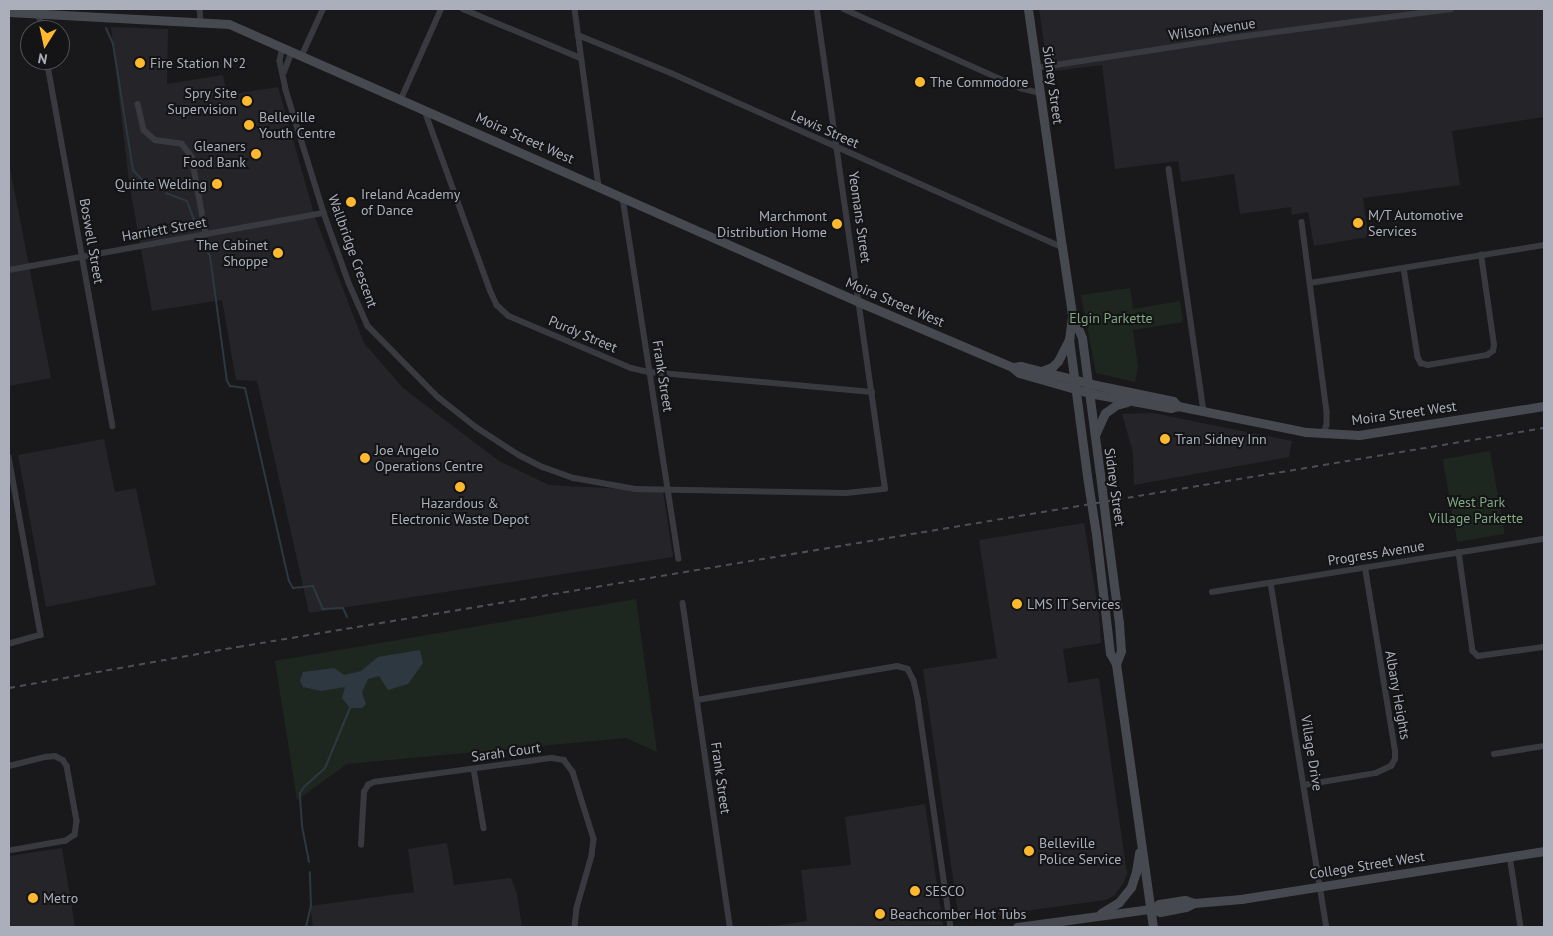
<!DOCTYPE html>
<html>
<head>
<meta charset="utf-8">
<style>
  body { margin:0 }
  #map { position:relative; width:1553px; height:936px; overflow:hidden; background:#19191b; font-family:"PT Sans",sans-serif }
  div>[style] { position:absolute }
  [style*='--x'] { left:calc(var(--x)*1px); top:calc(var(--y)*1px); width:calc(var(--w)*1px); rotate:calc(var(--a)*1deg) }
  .built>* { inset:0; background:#252428 }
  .green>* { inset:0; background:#1e271f; transform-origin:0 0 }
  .water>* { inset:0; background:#2d3840 }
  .stream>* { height:2px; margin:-1px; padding:0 1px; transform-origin:1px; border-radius:1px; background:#2d3840 }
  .street>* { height:5.5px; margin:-2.75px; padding:0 2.75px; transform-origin:2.75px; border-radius:2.75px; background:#393a40 }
  .secondary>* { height:9px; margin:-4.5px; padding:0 4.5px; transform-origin:4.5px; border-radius:4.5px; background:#474950 }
  .rail>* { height:2px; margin-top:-1px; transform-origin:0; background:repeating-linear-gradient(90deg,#4c4e55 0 6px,transparent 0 11px) }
  .secondary-bridge>* { height:9px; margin:-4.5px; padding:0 4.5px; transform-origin:4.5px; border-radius:4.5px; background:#474950 }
  .dots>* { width:14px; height:14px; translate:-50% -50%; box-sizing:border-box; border:2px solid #141416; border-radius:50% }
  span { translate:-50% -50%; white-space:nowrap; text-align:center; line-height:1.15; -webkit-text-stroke:4px #141416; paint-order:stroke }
  .street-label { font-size:14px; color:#aaafbb }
  .poi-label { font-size:14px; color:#aaafbb }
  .left { translate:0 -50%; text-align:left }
  .right { translate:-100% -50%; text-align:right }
  .park-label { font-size:14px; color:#80a883 }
  .frame { position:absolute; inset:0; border:10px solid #aaafbb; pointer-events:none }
  .north { position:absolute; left:20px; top:20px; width:50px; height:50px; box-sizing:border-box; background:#141416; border:1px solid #505258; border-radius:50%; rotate:190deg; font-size:14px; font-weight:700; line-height:20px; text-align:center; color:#aaafbb }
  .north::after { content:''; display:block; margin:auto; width:18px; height:22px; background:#feb92e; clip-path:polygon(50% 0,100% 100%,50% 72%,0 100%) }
</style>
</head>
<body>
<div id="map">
  <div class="built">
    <i style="clip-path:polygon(1039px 9px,1544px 9px,1544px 117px,1452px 131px,1460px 185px,1363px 198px,1368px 237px,1314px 246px,1308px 212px,1292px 215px,1291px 207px,1240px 214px,1234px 174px,1181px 182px,1178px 161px,1115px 169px,1102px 65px,1048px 72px)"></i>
    <i style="clip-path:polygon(111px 27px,168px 29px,167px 84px,223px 75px,227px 95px,278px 87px,315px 217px,364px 343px,403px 388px,499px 461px,549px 485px,663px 491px,673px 557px,309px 613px,257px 381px,236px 380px,222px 300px,152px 311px,129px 182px)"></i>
    <i style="clip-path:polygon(9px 163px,51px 378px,9px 386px)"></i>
    <i style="clip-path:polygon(1153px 413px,1292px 441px,1289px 457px,1134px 485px,1133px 453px,1122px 414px)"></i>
    <i style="clip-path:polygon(104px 439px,115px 492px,136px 488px,156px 585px,46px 607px,18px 455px)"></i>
    <i style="clip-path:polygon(1084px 523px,1099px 614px,1101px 643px,1063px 649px,1068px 683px,1099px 678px,1127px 874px,1124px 882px,1114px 896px,1105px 900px,959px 920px,923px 669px,997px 658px,979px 540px)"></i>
    <i style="clip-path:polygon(925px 804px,943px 925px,768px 927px,807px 921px,801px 870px,851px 865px,845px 817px)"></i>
    <i style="clip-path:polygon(447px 843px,454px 885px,511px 878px,517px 894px,522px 927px,313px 927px,310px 906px,414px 892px,408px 849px)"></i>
    <i style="clip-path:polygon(62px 848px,75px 927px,9px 927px,9px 856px)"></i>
  </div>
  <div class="green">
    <i style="clip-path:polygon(1130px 288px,1133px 309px,1180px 301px,1183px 322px,1133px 330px,1138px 367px,1135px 382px,1096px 373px,1081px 295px)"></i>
    <i style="left:1490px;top:451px;width:84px;height:48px;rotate:80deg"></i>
    <i style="clip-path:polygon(636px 599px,657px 752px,626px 738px,347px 764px,297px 800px,275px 661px)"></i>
  </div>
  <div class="water">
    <i style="clip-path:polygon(420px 650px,423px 663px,408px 684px,388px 690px,379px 676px,368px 679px,362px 692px,366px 704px,362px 708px,350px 708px,342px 698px,345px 687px,321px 691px,303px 687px,300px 681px,303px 672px,334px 668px,344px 675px,361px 671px,378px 657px)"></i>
  </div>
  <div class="stream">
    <i style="--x:106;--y:28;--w:17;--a:66"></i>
    <i style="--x:113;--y:44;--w:128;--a:81"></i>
    <i style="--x:133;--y:170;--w:16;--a:47"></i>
    <i style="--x:166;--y:193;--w:22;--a:21"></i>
    <i style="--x:187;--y:201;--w:23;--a:70"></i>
    <i style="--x:202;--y:243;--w:15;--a:58"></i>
    <i style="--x:210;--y:256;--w:126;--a:82.3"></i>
    <i style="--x:227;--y:381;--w:6;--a:59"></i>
    <i style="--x:230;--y:386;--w:15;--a:8"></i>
    <i style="--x:245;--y:388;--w:198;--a:77.2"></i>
    <i style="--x:289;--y:581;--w:8;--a:60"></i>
    <i style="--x:293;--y:588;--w:20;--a:-6"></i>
    <i style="--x:313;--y:586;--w:25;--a:67"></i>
    <i style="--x:323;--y:609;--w:20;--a:-3"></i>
    <i style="--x:343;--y:608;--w:10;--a:66"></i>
    <i style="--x:309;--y:862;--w:38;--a:-101"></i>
    <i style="--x:302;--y:825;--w:32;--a:-94"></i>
    <i style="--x:300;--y:793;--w:7;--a:-56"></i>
    <i style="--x:304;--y:787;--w:28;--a:-42"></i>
    <i style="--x:325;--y:768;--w:65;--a:-67.4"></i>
    <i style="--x:306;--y:927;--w:22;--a:-77"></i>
    <i style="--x:311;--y:906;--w:34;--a:-92"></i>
  </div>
  <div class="street">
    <i style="--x:200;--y:9;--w:12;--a:85"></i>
    <i style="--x:463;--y:9;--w:128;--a:22.6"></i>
    <i style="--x:575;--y:9;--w:179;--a:82.3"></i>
    <i style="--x:844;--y:9;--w:194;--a:24.1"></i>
    <i style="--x:1021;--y:88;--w:20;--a:15"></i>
    <i style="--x:39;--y:13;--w:17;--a:80"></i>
    <i style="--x:578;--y:35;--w:100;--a:22.2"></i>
    <i style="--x:671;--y:73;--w:428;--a:24"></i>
    <i style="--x:283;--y:47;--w:14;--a:102"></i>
    <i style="--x:280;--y:61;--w:30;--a:78"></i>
    <i style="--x:286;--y:90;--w:129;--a:72.8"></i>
    <i style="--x:324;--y:213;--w:74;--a:70.3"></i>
    <i style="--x:349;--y:283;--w:47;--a:66.2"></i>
    <i style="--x:368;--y:326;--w:100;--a:45.4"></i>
    <i style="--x:438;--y:397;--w:48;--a:38.3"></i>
    <i style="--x:476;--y:427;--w:51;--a:33.1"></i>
    <i style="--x:519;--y:455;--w:27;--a:27"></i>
    <i style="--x:543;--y:467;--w:33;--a:20"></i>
    <i style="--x:574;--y:478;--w:62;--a:10.2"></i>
    <i style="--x:635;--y:489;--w:211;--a:1.1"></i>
    <i style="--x:846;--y:493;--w:39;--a:-6"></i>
    <i style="--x:885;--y:489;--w:485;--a:-98.1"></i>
    <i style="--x:302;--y:55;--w:51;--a:-65.5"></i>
    <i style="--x:47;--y:60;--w:372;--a:79.8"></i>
    <i style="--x:1036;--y:68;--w:197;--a:-8.7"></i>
    <i style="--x:1231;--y:38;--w:222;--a:-7.5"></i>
    <i style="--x:284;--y:72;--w:22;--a:-69"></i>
    <i style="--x:401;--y:99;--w:98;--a:-66"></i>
    <i style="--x:138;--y:104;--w:27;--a:77"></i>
    <i style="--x:144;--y:130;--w:15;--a:42"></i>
    <i style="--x:155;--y:140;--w:27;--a:8"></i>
    <i style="--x:182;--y:144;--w:16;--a:52"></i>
    <i style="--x:192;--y:157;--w:78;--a:79.7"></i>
    <i style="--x:425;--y:111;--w:190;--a:70"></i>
    <i style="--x:490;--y:290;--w:17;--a:65"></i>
    <i style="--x:497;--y:305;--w:16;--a:43"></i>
    <i style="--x:509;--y:316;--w:133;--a:23.1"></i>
    <i style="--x:631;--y:368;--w:18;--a:13"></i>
    <i style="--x:649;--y:372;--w:224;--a:5.1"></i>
    <i style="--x:1169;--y:169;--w:245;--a:81.8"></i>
    <i style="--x:623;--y:198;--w:365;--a:81.2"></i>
    <i style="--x:1302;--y:222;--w:192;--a:82.5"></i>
    <i style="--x:1327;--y:412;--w:13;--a:90"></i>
    <i style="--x:1327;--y:425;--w:9;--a:111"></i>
    <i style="--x:1404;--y:268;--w:90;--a:81.1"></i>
    <i style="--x:1418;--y:357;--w:7;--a:63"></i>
    <i style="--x:1421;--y:363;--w:7;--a:16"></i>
    <i style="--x:1428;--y:365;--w:60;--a:-9.6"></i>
    <i style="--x:1487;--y:355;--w:7;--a:-34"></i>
    <i style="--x:1493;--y:351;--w:6;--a:-81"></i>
    <i style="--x:1494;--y:345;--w:91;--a:-98.2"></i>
    <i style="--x:9;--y:270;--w:320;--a:-10.3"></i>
    <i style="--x:1310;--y:283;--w:237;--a:-9.2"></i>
    <i style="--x:9;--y:457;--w:181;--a:79.8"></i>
    <i style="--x:41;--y:635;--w:33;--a:164"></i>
    <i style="--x:1459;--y:552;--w:100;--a:82"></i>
    <i style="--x:1473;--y:651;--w:7;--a:45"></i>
    <i style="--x:1478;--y:656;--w:67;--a:-7.8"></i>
    <i style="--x:1271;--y:583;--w:349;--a:80.8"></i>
    <i style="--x:1212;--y:592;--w:336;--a:-9.1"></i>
    <i style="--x:683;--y:603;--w:327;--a:81.7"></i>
    <i style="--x:697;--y:700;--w:203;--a:-9.6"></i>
    <i style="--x:897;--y:666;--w:11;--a:15"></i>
    <i style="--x:908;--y:669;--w:13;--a:63"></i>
    <i style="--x:914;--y:681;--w:18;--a:77"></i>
    <i style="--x:918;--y:699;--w:230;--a:81.8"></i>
    <i style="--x:1494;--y:754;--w:51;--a:-9.1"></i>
    <i style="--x:9;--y:766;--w:38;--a:-14"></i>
    <i style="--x:46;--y:757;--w:9;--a:-6"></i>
    <i style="--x:55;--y:756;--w:9;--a:27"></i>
    <i style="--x:63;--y:760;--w:7;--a:56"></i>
    <i style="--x:67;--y:766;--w:56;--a:79.7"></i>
    <i style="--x:77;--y:821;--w:14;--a:98"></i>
    <i style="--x:75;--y:835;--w:11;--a:146"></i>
    <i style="--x:66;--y:841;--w:58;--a:170"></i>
    <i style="--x:474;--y:769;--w:60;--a:80.4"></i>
    <i style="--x:1304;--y:785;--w:73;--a:-9.5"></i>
    <i style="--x:1376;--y:773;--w:17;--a:-25"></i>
    <i style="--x:1391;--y:766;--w:8;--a:-60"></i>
    <i style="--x:1395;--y:759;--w:8;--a:-90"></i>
    <i style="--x:1395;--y:751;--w:185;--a:-99.3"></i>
    <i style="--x:361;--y:845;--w:53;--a:-86.8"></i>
    <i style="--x:364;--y:792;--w:8;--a:-60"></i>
    <i style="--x:368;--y:785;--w:7;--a:-27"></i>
    <i style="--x:374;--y:782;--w:180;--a:-7.7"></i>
    <i style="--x:552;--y:758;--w:12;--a:9"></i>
    <i style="--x:564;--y:760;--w:15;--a:53"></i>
    <i style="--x:573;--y:772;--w:70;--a:72.6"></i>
    <i style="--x:594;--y:839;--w:17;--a:97"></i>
    <i style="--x:592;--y:856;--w:54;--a:106.1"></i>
    <i style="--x:577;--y:908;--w:19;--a:96"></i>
    <i style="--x:1510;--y:856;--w:72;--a:81.2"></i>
  </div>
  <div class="secondary">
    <i style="--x:1028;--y:9;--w:240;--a:81.9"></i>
    <i style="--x:1062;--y:247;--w:68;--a:81.5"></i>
    <i style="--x:1072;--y:314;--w:26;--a:67"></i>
    <i style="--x:1082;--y:338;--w:137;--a:82.5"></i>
    <i style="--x:9;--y:12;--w:220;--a:3.1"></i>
    <i style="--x:229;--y:24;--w:689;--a:23.81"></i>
    <i style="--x:859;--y:302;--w:166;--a:23"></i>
    <i style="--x:1012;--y:367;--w:9;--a:41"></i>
    <i style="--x:1019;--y:373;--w:73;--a:15.9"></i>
    <i style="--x:1089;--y:393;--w:83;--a:10.4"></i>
    <i style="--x:1171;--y:408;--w:7;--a:-16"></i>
    <i style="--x:1178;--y:406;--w:131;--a:11.5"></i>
    <i style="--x:1306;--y:432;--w:53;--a:3.2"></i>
    <i style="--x:1359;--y:435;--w:187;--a:-8.9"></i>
    <i style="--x:1072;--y:316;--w:23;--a:97"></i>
    <i style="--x:1069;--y:339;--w:138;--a:82.5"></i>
    <i style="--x:1012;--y:367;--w:9;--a:-6"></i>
    <i style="--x:1021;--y:366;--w:77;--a:14.2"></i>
    <i style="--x:1096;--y:385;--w:79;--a:11.7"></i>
    <i style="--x:1173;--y:401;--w:7;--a:45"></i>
    <i style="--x:1042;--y:371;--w:11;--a:-22"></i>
    <i style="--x:1052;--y:367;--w:8;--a:-45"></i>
    <i style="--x:1058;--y:361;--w:25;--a:-63"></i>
    <i style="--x:1096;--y:433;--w:22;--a:-66"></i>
    <i style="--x:1105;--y:413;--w:14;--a:-36"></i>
    <i style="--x:1116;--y:405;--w:11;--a:-15"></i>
    <i style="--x:1107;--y:532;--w:92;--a:82.5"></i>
    <i style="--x:1119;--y:623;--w:28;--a:86"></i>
    <i style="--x:1121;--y:651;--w:14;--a:111"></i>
    <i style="--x:1096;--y:534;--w:120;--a:83.3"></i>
    <i style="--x:1110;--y:653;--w:13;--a:61"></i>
    <i style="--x:1116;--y:664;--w:266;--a:82"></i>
    <i style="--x:1151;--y:909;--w:9;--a:-32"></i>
    <i style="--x:1159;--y:904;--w:26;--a:-9"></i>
    <i style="--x:1185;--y:900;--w:9;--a:18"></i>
    <i style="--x:1194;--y:903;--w:47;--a:-4.9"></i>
    <i style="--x:1241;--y:899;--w:307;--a:-9"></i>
    <i style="--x:1101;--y:913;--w:21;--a:-31"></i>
    <i style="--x:1119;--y:902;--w:19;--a:-51"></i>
    <i style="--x:1131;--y:887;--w:16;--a:-72"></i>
    <i style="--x:1136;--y:872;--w:20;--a:-81"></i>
    <i style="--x:1017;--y:927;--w:135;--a:-7.7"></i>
    <i style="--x:1151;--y:909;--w:9;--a:18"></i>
    <i style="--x:1160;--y:912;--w:26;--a:-11"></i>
    <i style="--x:1186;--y:907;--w:9;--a:-27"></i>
  </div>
  <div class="rail">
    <i style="--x:9;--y:688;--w:233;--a:-10.2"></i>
    <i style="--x:238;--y:647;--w:1324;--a:-9.52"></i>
  </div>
  <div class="secondary-bridge">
    <i style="--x:1100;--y:474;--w:58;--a:83.1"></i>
    <i style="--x:1087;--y:476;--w:59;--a:81.2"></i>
  </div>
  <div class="dots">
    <i style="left:140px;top:63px;background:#feb92e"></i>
    <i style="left:920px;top:82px;background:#feb92e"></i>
    <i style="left:247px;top:101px;background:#feb92e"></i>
    <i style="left:249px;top:125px;background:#feb92e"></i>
    <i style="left:256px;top:154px;background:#feb92e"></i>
    <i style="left:217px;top:184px;background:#feb92e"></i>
    <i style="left:351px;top:202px;background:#feb92e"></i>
    <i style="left:1358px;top:223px;background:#feb92e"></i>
    <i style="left:837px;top:224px;background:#feb92e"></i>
    <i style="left:278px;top:253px;background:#feb92e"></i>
    <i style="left:1165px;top:439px;background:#feb92e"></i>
    <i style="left:365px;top:458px;background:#feb92e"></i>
    <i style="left:460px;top:487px;background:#feb92e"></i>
    <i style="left:1017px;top:604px;background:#feb92e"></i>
    <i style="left:1029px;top:851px;background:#feb92e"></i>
    <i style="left:915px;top:891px;background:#feb92e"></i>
    <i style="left:33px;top:898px;background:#feb92e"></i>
    <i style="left:880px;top:914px;background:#feb92e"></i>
  </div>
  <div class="street-label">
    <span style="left:1212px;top:29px;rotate:-8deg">Wilson Avenue</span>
    <span style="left:1053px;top:85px;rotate:82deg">Sidney Street</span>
    <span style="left:825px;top:129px;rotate:24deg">Lewis Street</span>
    <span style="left:525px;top:138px;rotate:24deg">Moira Street West</span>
    <span style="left:860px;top:217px;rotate:82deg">Yeomans Street</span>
    <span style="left:164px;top:229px;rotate:-10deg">Harriett Street</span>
    <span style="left:92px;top:241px;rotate:80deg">Boswell Street</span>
    <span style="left:353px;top:251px;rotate:70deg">Wallbridge Crescent</span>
    <span style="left:895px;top:302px;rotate:23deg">Moira Street West</span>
    <span style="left:583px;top:334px;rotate:23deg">Purdy Street</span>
    <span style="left:663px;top:376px;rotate:81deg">Frank Street</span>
    <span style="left:1404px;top:413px;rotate:-8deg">Moira Street West</span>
    <span style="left:1115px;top:487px;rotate:82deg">Sidney Street</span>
    <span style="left:1376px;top:553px;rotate:-9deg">Progress Avenue</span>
    <span style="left:1398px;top:695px;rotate:80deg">Albany Heights</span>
    <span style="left:506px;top:752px;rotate:-8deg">Sarah Court</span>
    <span style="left:1312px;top:753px;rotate:81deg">Village Drive</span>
    <span style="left:721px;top:778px;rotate:82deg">Frank Street</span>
    <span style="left:1367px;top:865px;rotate:-9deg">College Street West</span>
  </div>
  <div class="poi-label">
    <span class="left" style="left:150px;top:63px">Fire Station N°2</span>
    <span class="left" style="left:930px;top:82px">The Commodore</span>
    <span class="right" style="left:237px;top:101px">Spry Site<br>Supervision</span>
    <span class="left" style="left:259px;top:125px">Belleville<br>Youth Centre</span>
    <span class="right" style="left:246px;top:154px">Gleaners<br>Food Bank</span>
    <span class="right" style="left:207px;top:184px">Quinte Welding</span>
    <span class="left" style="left:361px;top:202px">Ireland Academy<br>of Dance</span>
    <span class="left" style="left:1368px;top:223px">M/T Automotive<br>Services</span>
    <span class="right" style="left:827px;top:224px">Marchmont<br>Distribution Home</span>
    <span class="right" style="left:268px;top:253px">The Cabinet<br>Shoppe</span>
    <span class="left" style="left:1175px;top:439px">Tran Sidney Inn</span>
    <span class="left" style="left:375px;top:458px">Joe Angelo<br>Operations Centre</span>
    <span style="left:460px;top:511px">Hazardous &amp;<br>Electronic Waste Depot</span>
    <span class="left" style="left:1027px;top:604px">LMS IT Services</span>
    <span class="left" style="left:1039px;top:851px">Belleville<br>Police Service</span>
    <span class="left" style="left:925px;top:891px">SESCO</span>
    <span class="left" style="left:43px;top:898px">Metro</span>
    <span class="left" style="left:890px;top:914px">Beachcomber Hot Tubs</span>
  </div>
  <div class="park-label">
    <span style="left:1111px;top:318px">Elgin Parkette</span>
    <span style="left:1476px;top:510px">West Park<br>Village Parkette</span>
  </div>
  <div class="frame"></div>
  <div class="north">N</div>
</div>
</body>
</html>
